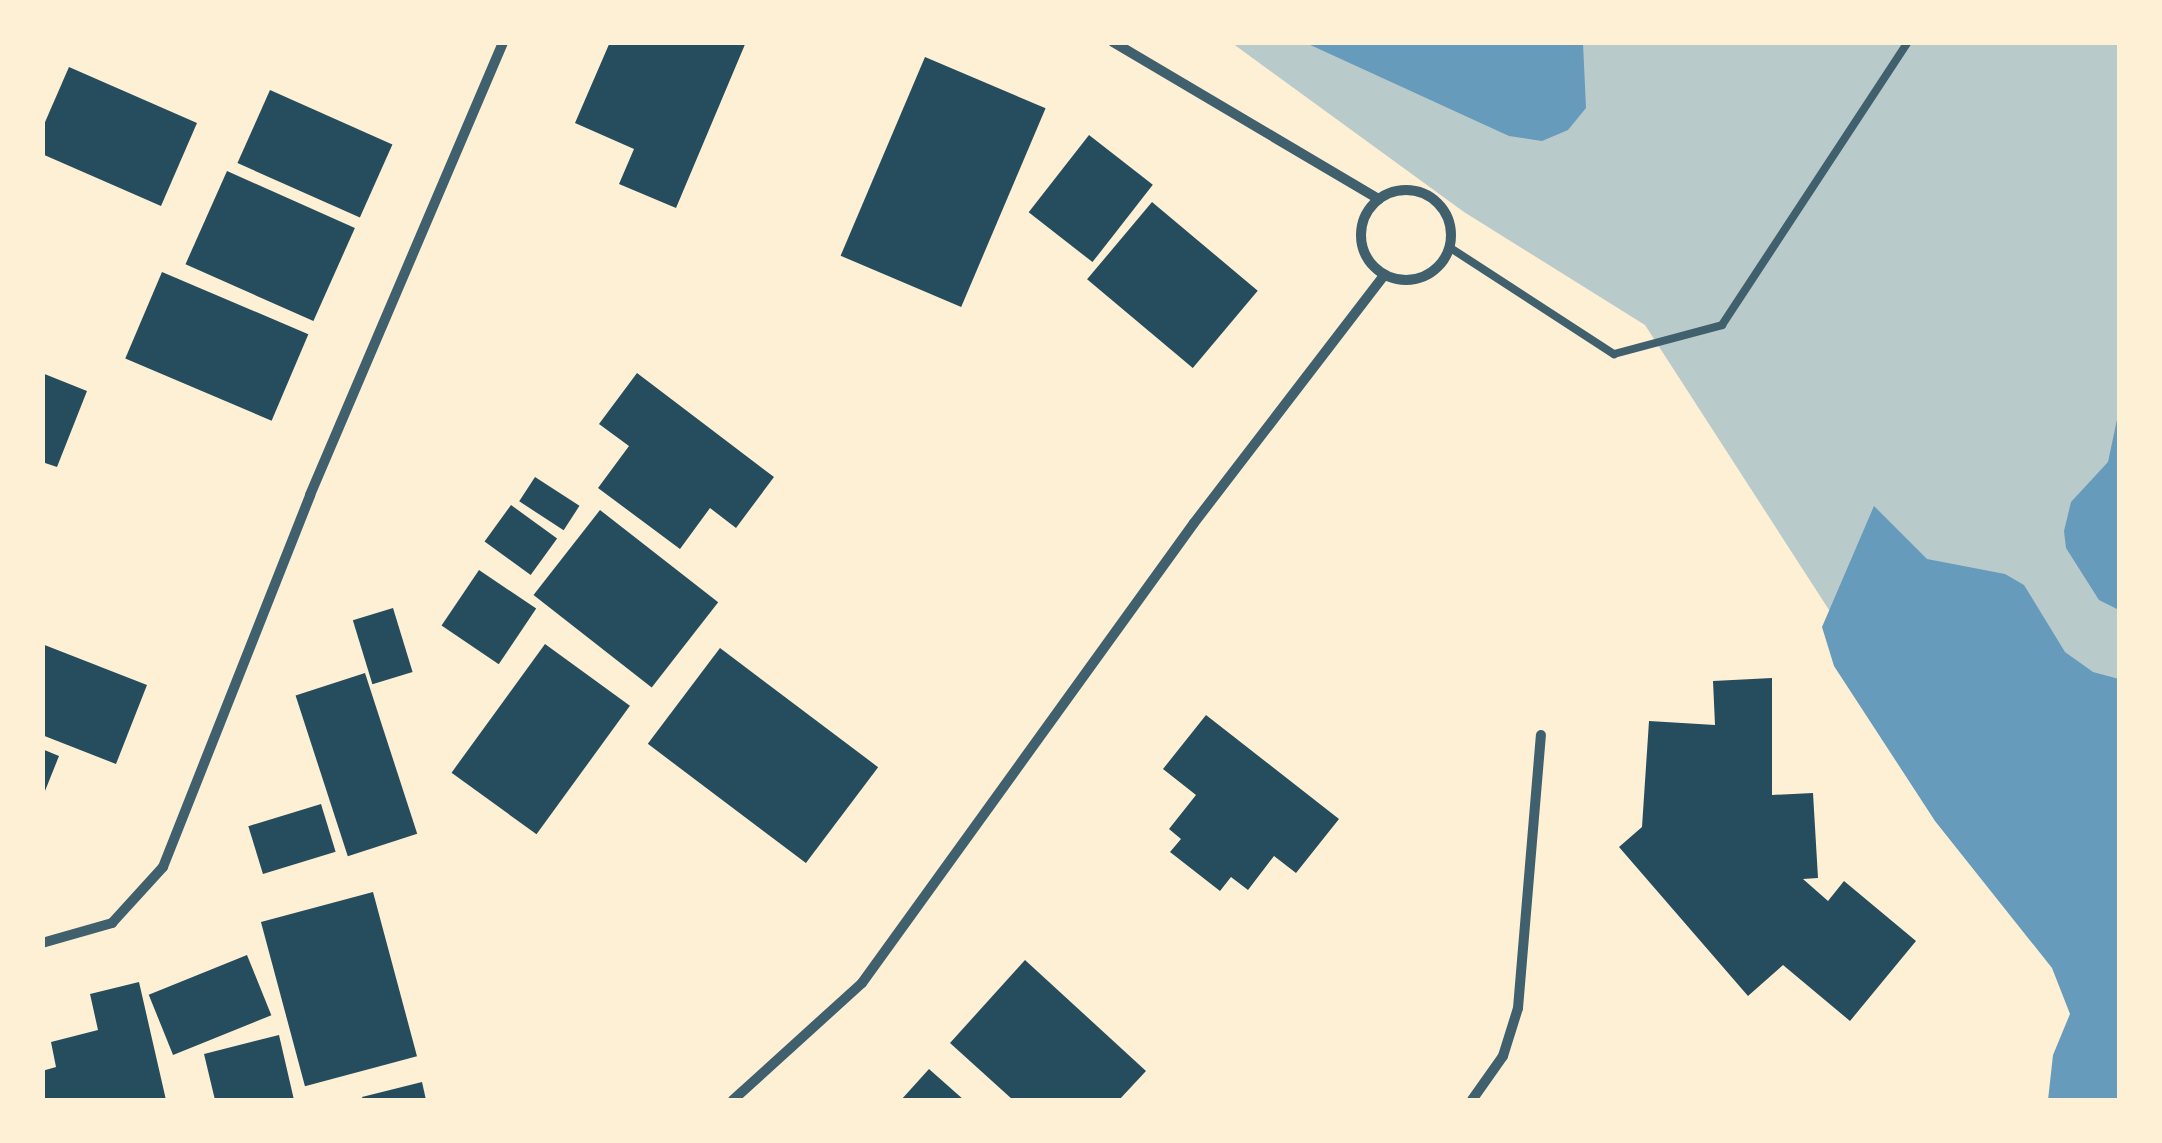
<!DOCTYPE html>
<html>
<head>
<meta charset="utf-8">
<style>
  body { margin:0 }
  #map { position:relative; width:2162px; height:1143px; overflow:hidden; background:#fdf0d5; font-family:"IBM Plex Sans",sans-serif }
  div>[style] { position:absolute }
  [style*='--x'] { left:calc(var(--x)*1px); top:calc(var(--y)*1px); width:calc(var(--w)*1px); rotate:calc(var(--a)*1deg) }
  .green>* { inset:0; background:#b9caca }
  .water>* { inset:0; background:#669bbc }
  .building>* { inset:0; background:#264d5e; transform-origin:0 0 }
  .service>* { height:8px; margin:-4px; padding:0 4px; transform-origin:4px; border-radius:4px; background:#3f606c }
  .minor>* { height:10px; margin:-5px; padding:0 5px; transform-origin:5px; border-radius:5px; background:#3f606c }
  .minor>.ring { margin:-5px; padding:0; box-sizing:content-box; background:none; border:10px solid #3f606c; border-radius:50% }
  span { translate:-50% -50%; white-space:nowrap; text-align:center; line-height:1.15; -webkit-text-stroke:9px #fdf0d5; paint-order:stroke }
  .frame { position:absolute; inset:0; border:45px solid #fdf0d5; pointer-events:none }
</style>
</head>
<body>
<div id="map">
  <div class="green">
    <i style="clip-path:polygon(1232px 43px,2119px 43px,2119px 1100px,2050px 952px,1645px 325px,1464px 212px)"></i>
  </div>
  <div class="water">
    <i style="clip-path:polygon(1306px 43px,1583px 43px,1586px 108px,1568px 130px,1542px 141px,1509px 136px)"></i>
    <i style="clip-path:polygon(2119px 410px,2119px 610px,2099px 600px,2066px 548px,2064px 531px,2071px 502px,2108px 462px)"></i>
    <i style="clip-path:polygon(1874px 506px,1927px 559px,2005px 574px,2024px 585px,2065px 652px,2093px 672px,2119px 679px,2119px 1100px,2048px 1100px,2053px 1055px,2070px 1014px,2052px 968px,1935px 821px,1834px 666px,1822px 627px)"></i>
  </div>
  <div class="building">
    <i style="clip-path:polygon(610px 42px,746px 42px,676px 208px,619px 184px,634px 149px,575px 123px)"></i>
    <i style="left:925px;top:57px;width:131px;height:216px;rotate:23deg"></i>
    <i style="clip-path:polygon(69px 67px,197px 123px,161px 206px,42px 154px,42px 129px)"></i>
    <i style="left:270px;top:90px;width:134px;height:80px;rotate:24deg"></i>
    <i style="left:1089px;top:135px;width:81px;height:98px;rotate:38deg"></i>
    <i style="left:227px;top:171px;width:140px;height:102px;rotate:24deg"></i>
    <i style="left:1152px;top:202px;width:138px;height:101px;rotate:40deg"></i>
    <i style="left:162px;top:272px;width:159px;height:94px;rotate:23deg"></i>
    <i style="clip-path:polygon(42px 373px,87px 391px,57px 467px,42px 462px)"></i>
    <i style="clip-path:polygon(637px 373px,774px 477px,736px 528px,710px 508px,680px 549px,598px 488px,629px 446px,599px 424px)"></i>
    <i style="left:535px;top:477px;width:53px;height:29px;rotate:33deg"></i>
    <i style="left:511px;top:505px;width:57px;height:45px;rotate:36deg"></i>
    <i style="left:600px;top:510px;width:150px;height:108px;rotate:38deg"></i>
    <i style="left:479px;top:570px;width:69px;height:67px;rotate:34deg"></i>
    <i style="left:393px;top:608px;width:67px;height:42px;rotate:73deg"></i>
    <i style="clip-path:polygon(42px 644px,147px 685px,116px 764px,42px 735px)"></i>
    <i style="left:545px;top:644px;width:105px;height:159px;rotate:36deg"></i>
    <i style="left:720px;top:648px;width:198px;height:120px;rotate:37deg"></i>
    <i style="left:365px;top:673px;width:169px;height:73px;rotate:72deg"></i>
    <i style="clip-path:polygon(1772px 678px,1772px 795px,1813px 793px,1818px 878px,1803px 879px,1828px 901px,1844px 881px,1916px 941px,1850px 1021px,1783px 965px,1748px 996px,1619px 847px,1642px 827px,1649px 721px,1715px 725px,1713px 681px)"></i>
    <i style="clip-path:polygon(1206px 715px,1339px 819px,1296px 873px,1274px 856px,1248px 890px,1231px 877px,1220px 891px,1170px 852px,1181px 839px,1169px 829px,1196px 795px,1163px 769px)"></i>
    <i style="clip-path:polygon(42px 749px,59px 756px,43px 796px,42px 796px)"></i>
    <i style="left:321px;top:804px;width:50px;height:76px;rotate:73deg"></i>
    <i style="left:373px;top:892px;width:170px;height:116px;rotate:75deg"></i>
    <i style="left:247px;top:955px;width:65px;height:106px;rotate:68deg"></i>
    <i style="clip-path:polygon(1025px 960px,1146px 1071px,1119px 1100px,1013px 1100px,950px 1043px)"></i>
    <i style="clip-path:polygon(139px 982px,166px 1100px,42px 1100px,42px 1071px,56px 1067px,51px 1042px,98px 1030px,90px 994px)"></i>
    <i style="clip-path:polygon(279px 1035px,294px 1100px,215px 1100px,204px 1054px)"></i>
    <i style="clip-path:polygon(929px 1069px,964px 1100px,901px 1100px)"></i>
    <i style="clip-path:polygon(422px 1082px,426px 1100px,363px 1100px,362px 1097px)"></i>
  </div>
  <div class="service">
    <i style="--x:1449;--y:247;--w:197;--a:33"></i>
    <i style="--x:1614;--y:354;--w:112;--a:-15"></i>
    <i style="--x:1722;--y:325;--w:339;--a:-56.7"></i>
  </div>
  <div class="minor">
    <i style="--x:1113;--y:42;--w:309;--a:30.6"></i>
    <i class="ring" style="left:1361px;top:190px;width:80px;height:80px"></i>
    <i style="--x:42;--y:943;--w:73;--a:-15.9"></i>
    <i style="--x:112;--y:923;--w:76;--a:-47.7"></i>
    <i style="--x:163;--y:867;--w:400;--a:-68.4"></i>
    <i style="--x:310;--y:495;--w:492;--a:-66.9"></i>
    <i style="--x:733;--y:1100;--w:174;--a:-42.2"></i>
    <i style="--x:862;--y:983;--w:567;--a:-54.18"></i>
    <i style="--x:1194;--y:523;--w:312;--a:-52.5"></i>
    <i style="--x:1472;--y:1100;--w:54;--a:-54.8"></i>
    <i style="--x:1503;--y:1056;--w:50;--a:-72.6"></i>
    <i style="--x:1518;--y:1008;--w:274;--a:-85.2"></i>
  </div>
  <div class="frame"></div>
</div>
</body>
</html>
